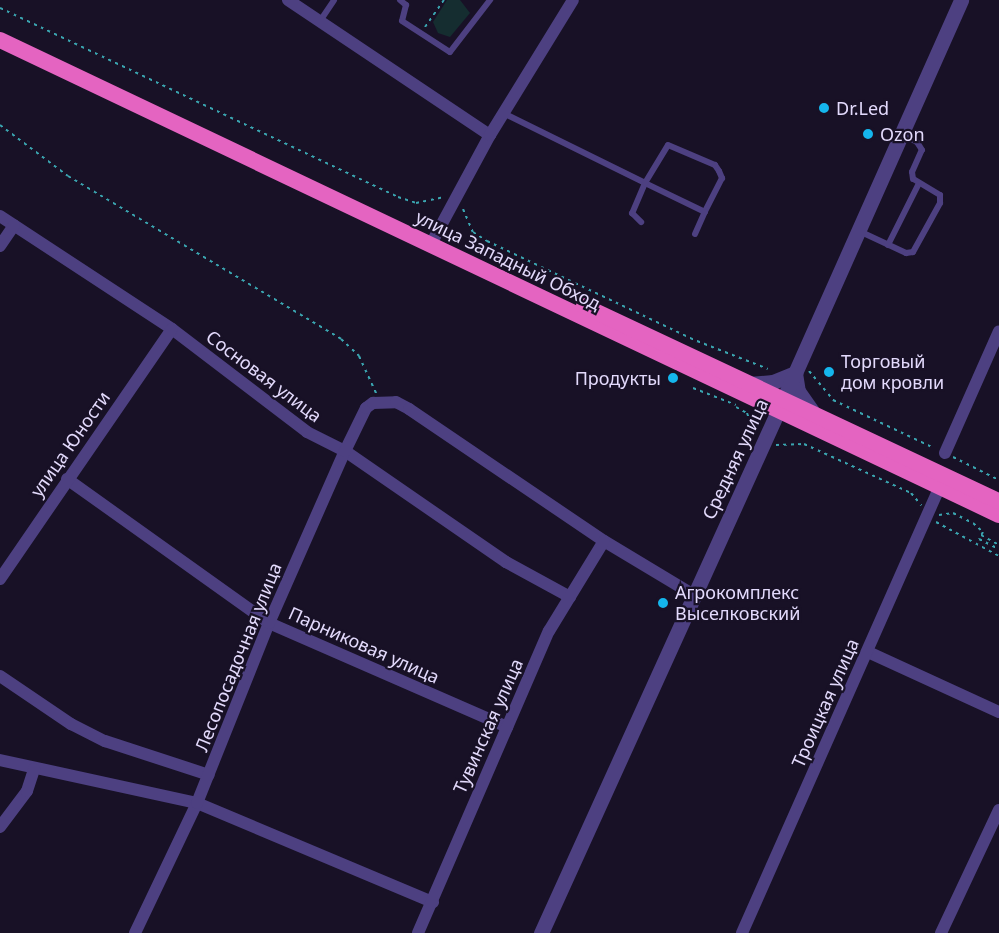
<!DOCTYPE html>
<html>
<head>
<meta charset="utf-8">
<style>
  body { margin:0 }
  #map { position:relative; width:999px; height:933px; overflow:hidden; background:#181126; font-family:"Noto Sans",sans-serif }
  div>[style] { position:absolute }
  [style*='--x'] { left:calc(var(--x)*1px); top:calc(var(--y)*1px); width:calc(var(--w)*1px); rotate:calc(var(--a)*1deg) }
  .green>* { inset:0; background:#152d30 }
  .path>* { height:2px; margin-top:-1px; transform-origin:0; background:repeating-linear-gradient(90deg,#3aa5b0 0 3px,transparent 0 7.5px) }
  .service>* { height:6px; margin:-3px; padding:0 3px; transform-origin:3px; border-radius:3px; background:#4d4081 }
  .minor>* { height:12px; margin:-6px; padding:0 6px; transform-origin:6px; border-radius:6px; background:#4d4081 }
  .tertiary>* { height:15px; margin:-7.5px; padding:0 7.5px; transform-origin:7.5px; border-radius:7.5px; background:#4d4081 }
  .trunk>* { height:16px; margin:-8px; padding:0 8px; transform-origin:8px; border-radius:8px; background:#e464c1 }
  .dots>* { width:16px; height:16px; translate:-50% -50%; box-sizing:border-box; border:3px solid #181126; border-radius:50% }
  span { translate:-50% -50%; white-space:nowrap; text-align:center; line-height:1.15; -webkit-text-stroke:4.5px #181126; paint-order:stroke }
  .poi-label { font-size:18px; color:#e3dafc }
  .left { translate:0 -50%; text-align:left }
  .right { translate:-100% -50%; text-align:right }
  .street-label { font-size:18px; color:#e3dafc }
</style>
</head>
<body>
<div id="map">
  <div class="green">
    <i style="clip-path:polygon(447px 0,460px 0,470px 13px,450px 37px,438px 33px,433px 22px)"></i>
  </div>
  <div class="path">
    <i style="--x:0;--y:8;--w:441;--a:25.4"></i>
    <i style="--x:398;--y:197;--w:19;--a:18"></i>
    <i style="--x:416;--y:203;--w:29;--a:-12"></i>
    <i style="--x:425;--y:27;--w:33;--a:-55"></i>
    <i style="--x:0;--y:125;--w:85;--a:36.9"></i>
    <i style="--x:68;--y:176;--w:318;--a:30.8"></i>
    <i style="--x:341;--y:339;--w:25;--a:43"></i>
    <i style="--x:359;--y:356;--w:41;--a:65.3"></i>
    <i style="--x:463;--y:209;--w:25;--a:67"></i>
    <i style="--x:473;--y:232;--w:17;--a:33"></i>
    <i style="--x:487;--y:241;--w:233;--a:25.5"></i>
    <i style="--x:697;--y:341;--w:76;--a:21.5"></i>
    <i style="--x:809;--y:371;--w:38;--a:50"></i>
    <i style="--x:833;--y:400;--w:112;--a:25.4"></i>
    <i style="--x:693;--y:388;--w:46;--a:21.6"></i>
    <i style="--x:736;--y:407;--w:13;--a:29"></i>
    <i style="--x:747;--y:413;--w:20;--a:70"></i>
    <i style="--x:776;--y:445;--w:28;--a:-2"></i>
    <i style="--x:804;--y:444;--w:118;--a:24.6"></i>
    <i style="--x:911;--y:493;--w:16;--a:50"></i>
    <i style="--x:953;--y:457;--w:51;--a:26.6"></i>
    <i style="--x:939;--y:515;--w:14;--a:-8"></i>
    <i style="--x:953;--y:513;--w:22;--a:27"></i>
    <i style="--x:973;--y:523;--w:13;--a:42"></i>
    <i style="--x:983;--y:532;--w:8;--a:120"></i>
    <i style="--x:979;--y:539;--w:22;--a:27"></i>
    <i style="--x:936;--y:522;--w:72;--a:28.4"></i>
    <i style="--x:981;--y:535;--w:21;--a:29"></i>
  </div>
  <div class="service">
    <i style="--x:400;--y:0;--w:8;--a:40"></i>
    <i style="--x:406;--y:5;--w:16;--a:104"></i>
    <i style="--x:402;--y:21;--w:57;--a:32.9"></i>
    <i style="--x:450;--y:52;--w:66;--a:-52.4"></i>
    <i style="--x:320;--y:21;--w:25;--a:-56"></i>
    <i style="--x:503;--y:113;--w:158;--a:26.2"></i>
    <i style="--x:645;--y:183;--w:33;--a:113"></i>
    <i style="--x:632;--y:213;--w:13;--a:45"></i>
    <i style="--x:668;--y:145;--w:51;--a:23.1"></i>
    <i style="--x:715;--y:165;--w:7;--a:56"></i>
    <i style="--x:719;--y:171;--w:8;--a:67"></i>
    <i style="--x:722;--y:178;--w:38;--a:117"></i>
    <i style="--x:705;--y:212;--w:67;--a:-154.2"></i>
    <i style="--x:645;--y:183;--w:44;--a:-58.8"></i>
    <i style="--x:859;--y:231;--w:52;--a:25.1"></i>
    <i style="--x:906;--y:253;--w:7;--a:-8"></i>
    <i style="--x:913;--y:252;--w:56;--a:-61.1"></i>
    <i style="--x:940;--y:203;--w:8;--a:-90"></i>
    <i style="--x:940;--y:195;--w:31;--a:-149"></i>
    <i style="--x:913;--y:179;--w:7;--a:-98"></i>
    <i style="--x:912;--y:172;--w:24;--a:-66"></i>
    <i style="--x:922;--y:150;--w:9;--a:-122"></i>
    <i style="--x:917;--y:142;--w:18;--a:-153"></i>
    <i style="--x:695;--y:234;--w:24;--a:-66"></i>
    <i style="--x:888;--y:245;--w:69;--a:-63.4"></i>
  </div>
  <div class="minor">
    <i style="--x:288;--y:0;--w:243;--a:33.8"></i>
    <i style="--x:0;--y:216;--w:206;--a:33.3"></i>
    <i style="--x:172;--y:329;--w:170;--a:37.3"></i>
    <i style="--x:307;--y:432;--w:42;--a:26.6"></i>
    <i style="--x:345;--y:451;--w:196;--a:34.6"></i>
    <i style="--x:506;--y:562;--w:73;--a:28.7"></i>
    <i style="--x:431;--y:244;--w:124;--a:-61.6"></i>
    <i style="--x:490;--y:135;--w:158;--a:-58.4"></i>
    <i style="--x:0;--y:246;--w:25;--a:-56"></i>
    <i style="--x:945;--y:453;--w:133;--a:-66.1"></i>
    <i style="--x:67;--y:479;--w:248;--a:35.5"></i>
    <i style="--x:269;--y:623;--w:260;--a:23.6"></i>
    <i style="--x:0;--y:579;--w:303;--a:-55.5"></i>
    <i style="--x:868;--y:652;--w:144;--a:24.6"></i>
    <i style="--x:0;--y:676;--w:86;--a:34.1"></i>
    <i style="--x:71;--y:724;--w:38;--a:27"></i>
    <i style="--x:105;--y:741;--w:109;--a:18.1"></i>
    <i style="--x:0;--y:760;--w:202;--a:12.3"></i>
    <i style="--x:197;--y:803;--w:256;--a:22.8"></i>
    <i style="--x:0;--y:827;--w:45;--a:-53.1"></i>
    <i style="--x:27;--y:791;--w:23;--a:-72"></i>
    <i style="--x:135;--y:933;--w:144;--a:-64.5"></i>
    <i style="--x:197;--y:803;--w:194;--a:-68.2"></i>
    <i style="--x:269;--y:623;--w:188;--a:-66.2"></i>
    <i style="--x:345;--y:451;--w:48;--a:-64"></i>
    <i style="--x:366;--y:408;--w:9;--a:-36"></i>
    <i style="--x:373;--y:403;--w:23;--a:-2"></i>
    <i style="--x:396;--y:402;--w:15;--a:28"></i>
    <i style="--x:409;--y:409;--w:235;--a:34.1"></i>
    <i style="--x:604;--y:541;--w:105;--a:31"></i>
    <i style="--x:418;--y:933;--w:329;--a:-66.6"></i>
    <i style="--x:549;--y:631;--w:105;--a:-58.6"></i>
    <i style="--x:742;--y:933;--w:488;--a:-66.1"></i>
    <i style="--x:941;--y:933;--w:136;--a:-64.8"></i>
  </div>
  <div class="tertiary">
    <i style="--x:795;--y:373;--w:18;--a:81"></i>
    <i style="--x:798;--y:391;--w:29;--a:55"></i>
    <i style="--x:749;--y:384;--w:24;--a:-5"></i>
    <i style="--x:773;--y:382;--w:24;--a:-22"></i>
    <i style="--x:783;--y:400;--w:438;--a:-66"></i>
    <i style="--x:541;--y:933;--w:573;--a:-65.58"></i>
  </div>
  <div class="trunk">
    <i style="--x:0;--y:40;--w:1106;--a:25.43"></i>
    <i style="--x:584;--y:306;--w:459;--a:25.2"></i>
  </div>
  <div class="dots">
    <i style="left:824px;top:108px;background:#15b6ed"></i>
    <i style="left:868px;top:134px;background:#15b6ed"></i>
    <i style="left:829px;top:372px;background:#15b6ed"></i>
    <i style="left:673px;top:378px;background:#15b6ed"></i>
    <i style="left:663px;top:603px;background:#15b6ed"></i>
  </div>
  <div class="poi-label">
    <span class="left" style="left:836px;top:108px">Dr.Led</span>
    <span class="left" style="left:880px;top:134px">Ozon</span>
    <span class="left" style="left:841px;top:372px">Торговый<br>дом кровли</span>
    <span class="right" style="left:661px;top:378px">Продукты</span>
    <span class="left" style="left:675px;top:603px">Агрокомплекс<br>Выселковский</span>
  </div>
  <div class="street-label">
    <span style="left:508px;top:260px;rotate:26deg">улица Западный Обход</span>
    <span style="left:264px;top:376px;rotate:37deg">Сосновая улица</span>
    <span style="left:70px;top:444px;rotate:-55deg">улица Юности</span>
    <span style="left:735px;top:459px;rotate:-65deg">Средняя улица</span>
    <span style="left:364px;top:645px;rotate:24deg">Парниковая улица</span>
    <span style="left:238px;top:657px;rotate:-68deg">Лесопосадочная улица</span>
    <span style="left:825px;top:703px;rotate:-66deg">Троицкая улица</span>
    <span style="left:488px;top:726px;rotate:-66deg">Тувинская улица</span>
  </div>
</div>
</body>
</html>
